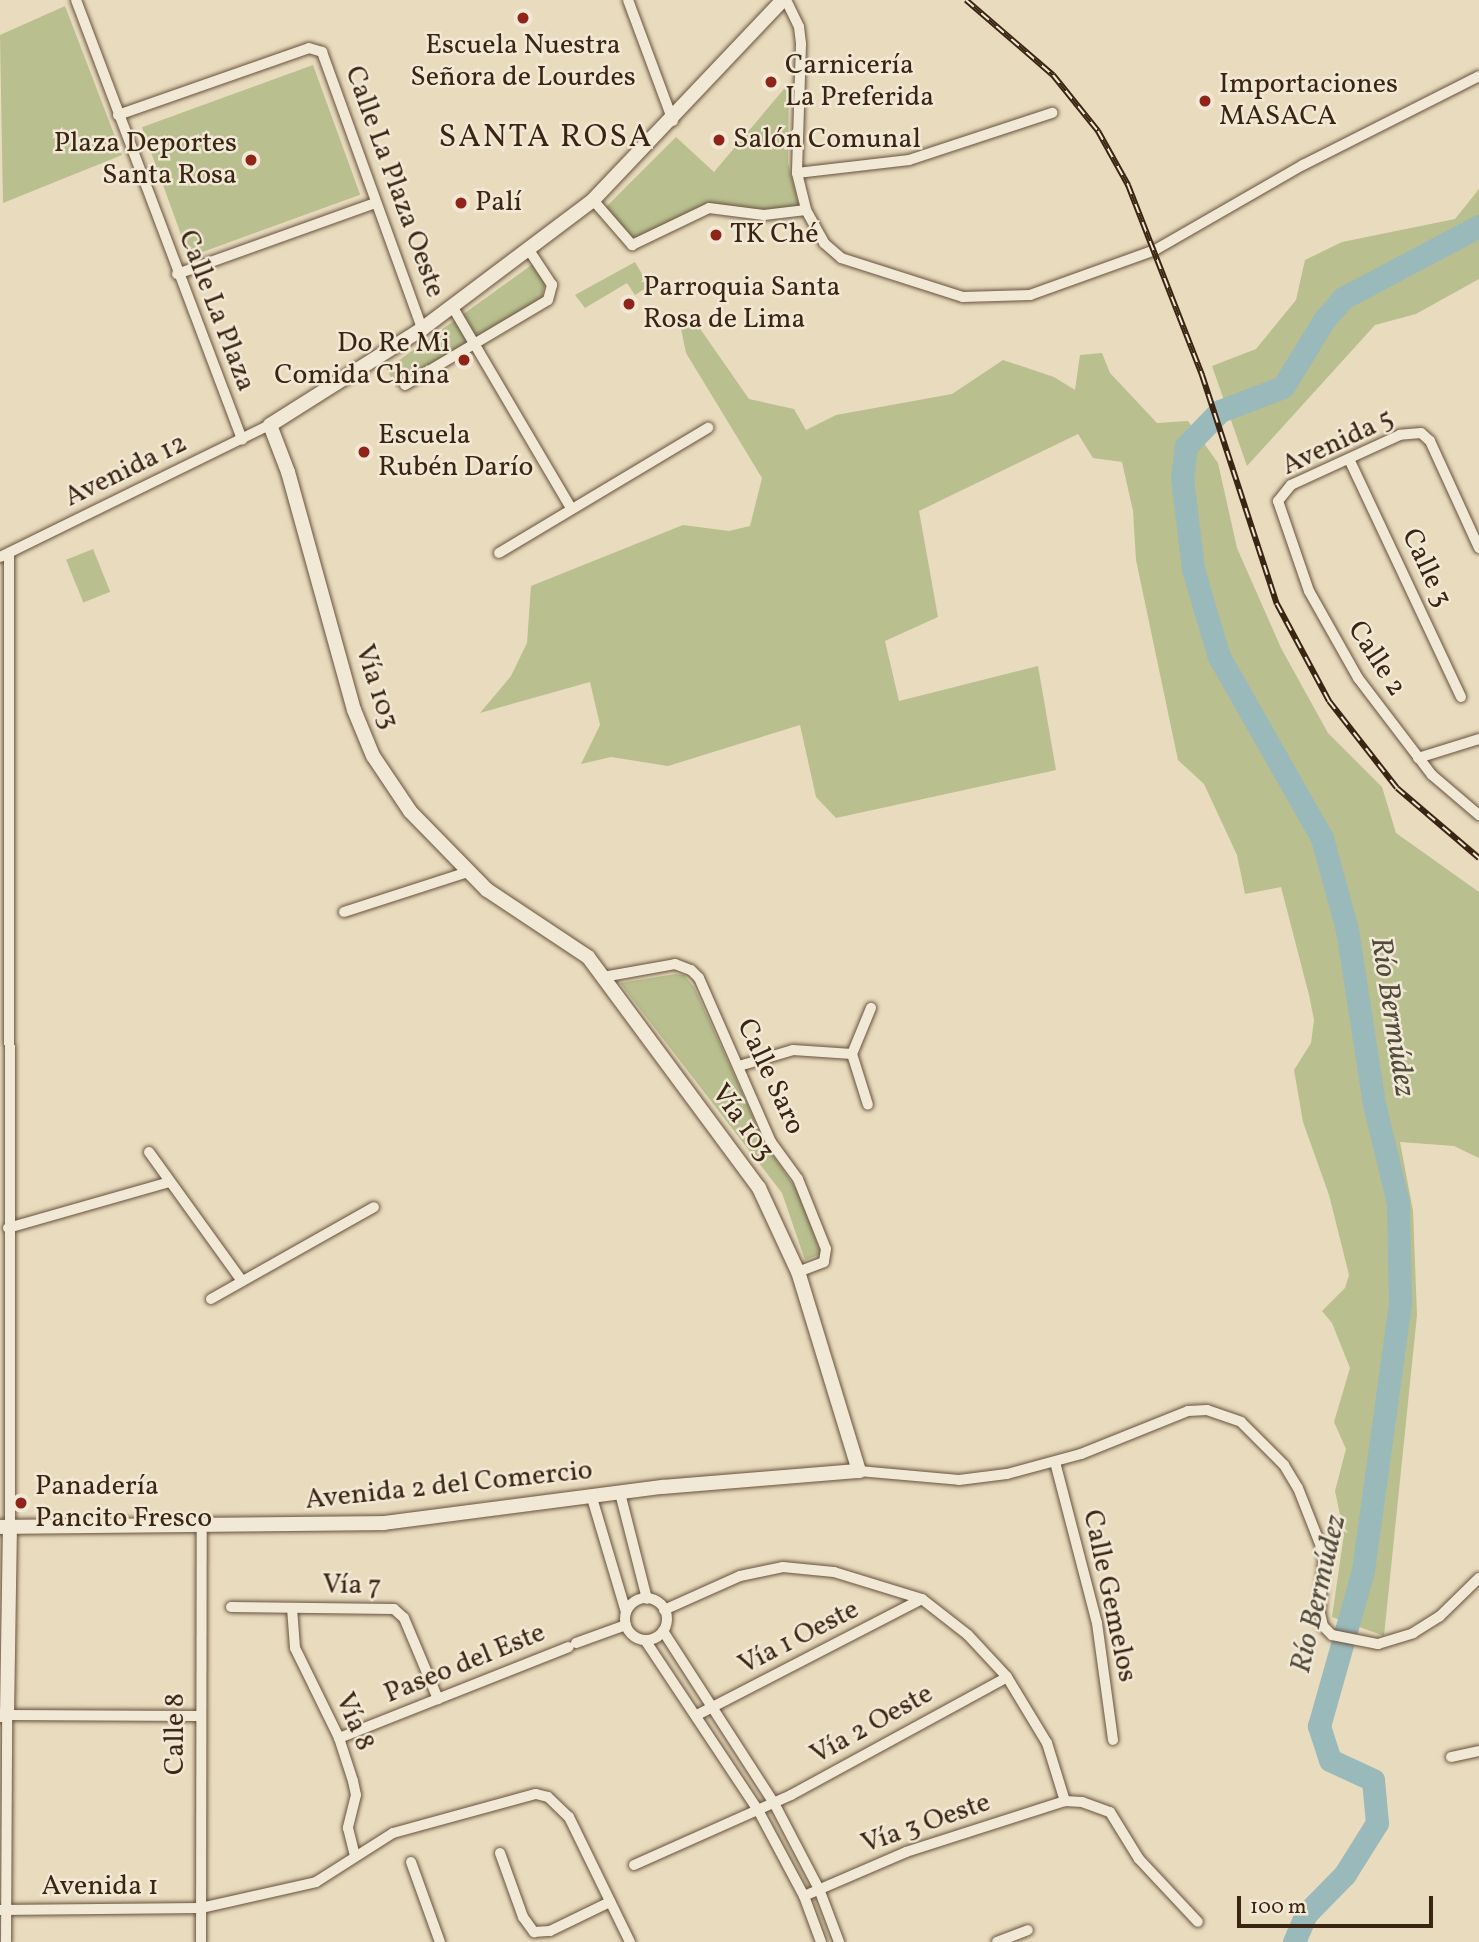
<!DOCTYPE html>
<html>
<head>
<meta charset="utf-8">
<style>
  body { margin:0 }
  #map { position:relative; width:1479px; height:1942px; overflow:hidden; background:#e9dbbe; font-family:Vollkorn,serif }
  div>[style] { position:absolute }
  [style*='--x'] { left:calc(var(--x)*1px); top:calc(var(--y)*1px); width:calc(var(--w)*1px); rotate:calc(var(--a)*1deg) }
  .green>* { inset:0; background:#b9bf8f; transform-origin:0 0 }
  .river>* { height:23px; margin:-11.5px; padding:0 11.5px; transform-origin:11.5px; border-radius:11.5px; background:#9ab9ba }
  .roads { filter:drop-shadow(0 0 2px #66523d) drop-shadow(0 0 2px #66523d) }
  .minor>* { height:10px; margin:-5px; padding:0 5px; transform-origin:5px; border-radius:5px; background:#f1e8d5 }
  .minor>.ring { margin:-5px; padding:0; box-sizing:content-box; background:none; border:10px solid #f1e8d5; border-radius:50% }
  .secondary>* { height:14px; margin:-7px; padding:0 7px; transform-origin:7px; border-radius:7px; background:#f1e8d5 }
  .rail>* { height:6px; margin-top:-3px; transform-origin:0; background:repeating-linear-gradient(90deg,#f1e8d5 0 10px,#3a2512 0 20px); box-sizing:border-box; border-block:2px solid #3a2512 }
  .dots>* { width:19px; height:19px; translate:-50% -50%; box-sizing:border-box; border:4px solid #f1e8d5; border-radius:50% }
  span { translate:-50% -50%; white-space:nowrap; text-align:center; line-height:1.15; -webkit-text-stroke:5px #f1e8d5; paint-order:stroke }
  .poi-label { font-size:28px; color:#3a2512 }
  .left { translate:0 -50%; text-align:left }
  .right { translate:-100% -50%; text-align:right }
  .street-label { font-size:28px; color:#3a2512 }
  .water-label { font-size:30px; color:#524a3c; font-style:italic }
  .quarter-label { font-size:32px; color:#3a2512; letter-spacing:2px }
  .scale { position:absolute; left:1237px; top:1896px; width:196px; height:32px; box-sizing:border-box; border:4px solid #3a2512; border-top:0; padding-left:9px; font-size:21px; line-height:24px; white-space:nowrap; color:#3a2512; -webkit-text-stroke:5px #f1e8d5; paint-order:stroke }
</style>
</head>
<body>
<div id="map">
  <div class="green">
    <i style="clip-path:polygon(65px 6px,122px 155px,3px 203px,0 35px)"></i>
    <i style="left:313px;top:65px;width:138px;height:182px;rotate:70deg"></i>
    <i style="clip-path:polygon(789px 83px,788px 163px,799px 206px,769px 211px,704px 205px,641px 238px,627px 236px,605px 208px,676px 137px,714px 172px)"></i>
    <i style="clip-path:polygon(1479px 189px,1479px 279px,1416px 314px,1375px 325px,1247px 466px,1212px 366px,1256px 349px,1296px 300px,1305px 260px,1342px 242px,1455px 219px)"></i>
    <i style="clip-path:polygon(635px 262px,649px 286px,635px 295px,627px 283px,585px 308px,575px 295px)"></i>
    <i style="clip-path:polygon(533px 264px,545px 283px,541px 300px,396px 388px,387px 369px)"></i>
    <i style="clip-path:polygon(694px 320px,749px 399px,794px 409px,806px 430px,836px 415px,952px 394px,1003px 360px,1054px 377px,1075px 390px,1080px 355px,1102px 353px,1110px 373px,1157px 423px,1188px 421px,1218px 463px,1237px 548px,1281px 648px,1328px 733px,1382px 787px,1396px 833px,1479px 892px,1479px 1158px,1454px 1146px,1400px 1142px,1413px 1211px,1417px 1315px,1384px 1636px,1332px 1617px,1344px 1534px,1335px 1491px,1346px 1449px,1334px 1422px,1350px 1368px,1332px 1323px,1322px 1311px,1345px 1288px,1349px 1275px,1329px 1195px,1303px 1122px,1294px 1070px,1311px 1043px,1314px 1020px,1309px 995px,1281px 887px,1245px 894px,1237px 855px,1204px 784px,1178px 760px,1136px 560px,1133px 511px,1122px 462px,1093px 458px,1078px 434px,919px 511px,938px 617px,885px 641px,899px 701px,1038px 666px,1056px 770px,836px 818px,816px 797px,800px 725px,668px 766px,611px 757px,581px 764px,600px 725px,590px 682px,480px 713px,511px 676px,527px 643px,531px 586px,683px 525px,729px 531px,750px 526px,762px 478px,686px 353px,680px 324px)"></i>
    <i style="left:93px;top:549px;width:46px;height:29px;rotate:68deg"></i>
    <i style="clip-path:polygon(675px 974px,684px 975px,694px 987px,767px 1147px,799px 1193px,821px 1254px,805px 1260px,782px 1193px,620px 983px)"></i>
  </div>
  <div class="river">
    <i style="--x:1294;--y:1942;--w:30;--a:-67"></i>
    <i style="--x:1306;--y:1914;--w:56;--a:-45.7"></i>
    <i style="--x:1345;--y:1874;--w:60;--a:-57.9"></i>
    <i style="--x:1377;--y:1823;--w:43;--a:-95.3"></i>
    <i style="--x:1373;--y:1780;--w:47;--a:-155.1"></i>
    <i style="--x:1330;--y:1760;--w:36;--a:-108"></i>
    <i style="--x:1319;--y:1726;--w:162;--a:-74.2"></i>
    <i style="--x:1363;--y:1570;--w:271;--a:-82.1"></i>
    <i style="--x:1400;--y:1302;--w:99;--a:-91.2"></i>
    <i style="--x:1398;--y:1203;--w:102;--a:-103.6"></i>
    <i style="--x:1374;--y:1104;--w:176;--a:-98.8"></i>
    <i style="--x:1347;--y:930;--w:95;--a:-105.2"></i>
    <i style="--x:1322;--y:838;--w:208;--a:-119.6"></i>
    <i style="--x:1219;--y:657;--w:92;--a:-106.5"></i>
    <i style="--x:1193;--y:569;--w:92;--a:-96.9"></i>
    <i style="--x:1182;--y:478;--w:32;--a:-83"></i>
    <i style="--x:1186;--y:446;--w:49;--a:-45.8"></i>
    <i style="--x:1220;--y:411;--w:67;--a:-20.9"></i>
    <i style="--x:1283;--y:387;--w:79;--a:-58.5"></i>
    <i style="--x:1324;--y:320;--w:29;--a:-49"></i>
    <i style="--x:1343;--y:298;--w:154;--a:-27.9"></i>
  </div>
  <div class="roads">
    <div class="minor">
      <i style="--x:76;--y:0;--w:470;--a:69.3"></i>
      <i style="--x:628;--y:0;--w:129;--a:69.6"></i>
      <i style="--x:786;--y:0;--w:30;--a:64"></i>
      <i style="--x:799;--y:27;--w:17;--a:83"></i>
      <i style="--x:801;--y:44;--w:129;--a:91.8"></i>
      <i style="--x:797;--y:173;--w:38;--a:76"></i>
      <i style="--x:806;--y:210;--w:38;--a:61"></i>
      <i style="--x:824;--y:243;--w:23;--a:41"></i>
      <i style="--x:841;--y:258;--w:128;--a:17.7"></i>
      <i style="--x:963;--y:297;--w:67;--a:-1.7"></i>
      <i style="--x:1030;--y:295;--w:133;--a:-19.8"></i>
      <i style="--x:1155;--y:250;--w:171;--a:-29.9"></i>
      <i style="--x:1303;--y:165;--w:197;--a:-26.8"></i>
      <i style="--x:118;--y:115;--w:202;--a:-19.3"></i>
      <i style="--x:309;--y:48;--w:14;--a:17"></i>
      <i style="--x:322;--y:52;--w:294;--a:70.1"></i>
      <i style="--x:797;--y:173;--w:113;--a:-6.6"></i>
      <i style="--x:909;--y:160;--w:151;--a:-18.2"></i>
      <i style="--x:593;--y:200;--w:60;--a:49.1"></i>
      <i style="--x:632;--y:245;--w:85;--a:-25.7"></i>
      <i style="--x:709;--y:208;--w:55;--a:7.3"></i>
      <i style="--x:764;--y:215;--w:42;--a:-6.8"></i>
      <i style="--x:177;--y:274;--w:210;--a:-19.7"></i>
      <i style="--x:452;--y:306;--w:234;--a:59.5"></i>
      <i style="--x:405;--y:385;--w:166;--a:-30.7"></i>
      <i style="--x:548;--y:300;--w:16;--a:-75"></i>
      <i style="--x:552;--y:285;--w:42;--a:-123.3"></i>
      <i style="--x:1349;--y:459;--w:263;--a:64.8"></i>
      <i style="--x:1479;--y:548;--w:118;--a:-114.6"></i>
      <i style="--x:1430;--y:441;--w:12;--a:-138"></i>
      <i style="--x:1421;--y:433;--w:21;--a:175"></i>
      <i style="--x:1400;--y:435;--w:120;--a:155.4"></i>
      <i style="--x:1291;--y:485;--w:21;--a:129"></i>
      <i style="--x:1278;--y:501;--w:95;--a:71"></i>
      <i style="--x:1309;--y:591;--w:100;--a:60.6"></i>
      <i style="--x:1358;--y:678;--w:122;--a:52.7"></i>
      <i style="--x:1432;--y:775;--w:62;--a:40.4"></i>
      <i style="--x:9;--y:553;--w:974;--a:89.94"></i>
      <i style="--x:499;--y:553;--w:244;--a:-30.9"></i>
      <i style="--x:0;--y:557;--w:301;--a:-26.1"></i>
      <i style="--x:1418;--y:758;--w:64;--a:-17.3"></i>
      <i style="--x:344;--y:912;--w:130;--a:-17.9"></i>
      <i style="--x:603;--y:977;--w:73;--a:-10.2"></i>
      <i style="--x:675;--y:964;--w:17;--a:21"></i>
      <i style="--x:691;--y:970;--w:11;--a:45"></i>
      <i style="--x:699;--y:978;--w:179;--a:66.3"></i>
      <i style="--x:771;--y:1142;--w:46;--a:53.9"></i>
      <i style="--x:798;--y:1179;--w:75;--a:68.2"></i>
      <i style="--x:826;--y:1249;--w:13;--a:99"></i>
      <i style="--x:824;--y:1262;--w:28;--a:159"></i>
      <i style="--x:852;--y:1054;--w:53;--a:72.6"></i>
      <i style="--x:852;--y:1054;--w:50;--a:-67.6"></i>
      <i style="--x:739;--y:1066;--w:56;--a:-16.5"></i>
      <i style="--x:793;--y:1050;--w:59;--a:3.9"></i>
      <i style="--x:149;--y:1152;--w:159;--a:54.2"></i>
      <i style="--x:8;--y:1228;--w:168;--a:-15.9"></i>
      <i style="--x:211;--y:1299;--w:187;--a:-29.4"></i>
      <i style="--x:1055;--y:1462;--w:166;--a:75.4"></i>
      <i style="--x:1097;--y:1623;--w:118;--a:82.2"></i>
      <i style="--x:859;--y:1471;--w:100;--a:5.1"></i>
      <i style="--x:959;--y:1480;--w:48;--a:-7.1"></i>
      <i style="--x:1007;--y:1474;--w:77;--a:-15.1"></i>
      <i style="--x:1081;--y:1454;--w:115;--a:-21.9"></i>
      <i style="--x:1188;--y:1411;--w:19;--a:-3"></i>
      <i style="--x:1207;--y:1410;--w:36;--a:19"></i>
      <i style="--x:1241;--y:1422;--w:61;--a:45"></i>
      <i style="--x:1284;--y:1465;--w:27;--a:59"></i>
      <i style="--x:1298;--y:1488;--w:71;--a:68.5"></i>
      <i style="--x:1324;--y:1554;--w:59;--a:93.9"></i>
      <i style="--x:1320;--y:1613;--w:13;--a:77"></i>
      <i style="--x:1323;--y:1626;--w:13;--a:45"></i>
      <i style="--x:1332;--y:1635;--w:47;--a:11.1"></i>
      <i style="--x:1378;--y:1644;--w:37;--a:-17"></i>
      <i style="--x:1413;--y:1633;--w:31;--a:-32"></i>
      <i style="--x:1439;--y:1617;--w:56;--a:-44.3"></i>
      <i style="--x:620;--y:1493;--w:109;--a:75.7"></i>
      <i style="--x:592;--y:1498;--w:119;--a:73.4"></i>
      <i class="ring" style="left:625px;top:1598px;width:32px;height:32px"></i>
      <i style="--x:231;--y:1607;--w:163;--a:0.7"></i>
      <i style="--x:394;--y:1609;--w:13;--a:42"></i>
      <i style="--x:404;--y:1618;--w:88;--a:67.2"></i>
      <i style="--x:292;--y:1608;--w:40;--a:85.7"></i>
      <i style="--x:295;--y:1648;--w:100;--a:63.9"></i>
      <i style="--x:339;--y:1738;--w:45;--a:72"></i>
      <i style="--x:353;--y:1781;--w:14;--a:78"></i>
      <i style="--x:356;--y:1795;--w:34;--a:104"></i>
      <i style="--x:348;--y:1828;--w:29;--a:76"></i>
      <i style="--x:664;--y:1610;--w:83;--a:-24.1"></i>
      <i style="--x:740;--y:1576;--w:44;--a:-11.8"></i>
      <i style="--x:783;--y:1567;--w:51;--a:5.6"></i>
      <i style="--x:834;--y:1572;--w:92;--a:17.1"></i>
      <i style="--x:922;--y:1599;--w:58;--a:38"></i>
      <i style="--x:968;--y:1635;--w:57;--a:47.1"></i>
      <i style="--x:1007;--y:1677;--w:77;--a:58.8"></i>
      <i style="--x:1047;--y:1743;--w:61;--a:72.8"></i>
      <i style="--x:663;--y:1631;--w:205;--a:57.2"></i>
      <i style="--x:774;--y:1803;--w:97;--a:62.4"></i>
      <i style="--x:819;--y:1889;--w:57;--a:69.3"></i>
      <i style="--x:645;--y:1640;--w:204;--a:56.4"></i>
      <i style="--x:758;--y:1810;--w:98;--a:61.9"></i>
      <i style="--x:804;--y:1896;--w:49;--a:69.7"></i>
      <i style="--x:576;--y:1643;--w:53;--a:-19.8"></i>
      <i style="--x:697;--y:1715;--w:253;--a:-27.3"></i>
      <i style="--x:339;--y:1738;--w:247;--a:-21.6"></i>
      <i style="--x:1451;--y:1757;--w:29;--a:-12"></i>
      <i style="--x:500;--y:1853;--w:68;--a:70.2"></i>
      <i style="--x:523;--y:1917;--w:19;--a:54"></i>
      <i style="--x:534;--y:1932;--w:16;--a:-4"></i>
      <i style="--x:550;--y:1931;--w:67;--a:-25.8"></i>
      <i style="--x:411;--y:1862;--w:85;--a:70.1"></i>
      <i style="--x:634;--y:1865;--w:172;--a:-24"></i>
      <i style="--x:791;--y:1795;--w:246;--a:-28.6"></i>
      <i style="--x:804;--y:1896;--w:111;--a:-23.3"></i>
      <i style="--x:906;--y:1852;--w:167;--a:-17.8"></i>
      <i style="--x:1065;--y:1801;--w:17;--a:3"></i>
      <i style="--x:1082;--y:1802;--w:30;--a:20"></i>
      <i style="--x:1110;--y:1812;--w:55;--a:58.3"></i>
      <i style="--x:1139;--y:1859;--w:86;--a:46.9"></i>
      <i style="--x:0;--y:1910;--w:201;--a:-0.6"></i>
      <i style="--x:201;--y:1908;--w:118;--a:-12.7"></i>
      <i style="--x:316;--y:1882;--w:91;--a:-32.5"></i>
      <i style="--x:393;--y:1833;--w:148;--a:-15.3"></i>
      <i style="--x:536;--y:1794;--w:12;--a:14"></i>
      <i style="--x:548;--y:1797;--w:29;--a:44"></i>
      <i style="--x:569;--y:1817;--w:139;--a:64"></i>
      <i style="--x:6;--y:1942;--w:227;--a:-89.7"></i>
      <i style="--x:7;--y:1715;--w:191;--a:0.3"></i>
      <i style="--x:201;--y:1942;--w:417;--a:-89.9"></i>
      <i style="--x:997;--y:1942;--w:33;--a:-21"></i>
    </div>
    <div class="secondary">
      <i style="--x:0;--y:1527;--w:384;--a:-0.6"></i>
      <i style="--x:384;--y:1523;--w:281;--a:-7.4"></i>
      <i style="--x:663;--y:1487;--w:197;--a:-4.7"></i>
      <i style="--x:859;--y:1471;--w:208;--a:-107"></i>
      <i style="--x:798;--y:1272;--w:93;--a:-114.9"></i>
      <i style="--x:759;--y:1188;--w:287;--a:-126.5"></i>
      <i style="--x:588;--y:957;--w:121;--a:-146.4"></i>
      <i style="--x:487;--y:890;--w:110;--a:-134.3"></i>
      <i style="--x:410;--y:811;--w:66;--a:-123.9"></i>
      <i style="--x:373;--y:756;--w:50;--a:-112.4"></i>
      <i style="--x:354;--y:710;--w:247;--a:-105.5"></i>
      <i style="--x:288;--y:472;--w:50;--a:-111"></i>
      <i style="--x:270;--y:425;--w:180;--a:-32.3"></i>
      <i style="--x:422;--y:329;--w:214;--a:-37"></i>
      <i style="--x:593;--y:200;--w:276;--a:-46.5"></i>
      <i style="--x:0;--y:1715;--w:7;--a:0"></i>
      <i style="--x:7;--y:1715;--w:188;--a:-89.1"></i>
    </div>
  </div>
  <div class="rail">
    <i style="--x:966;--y:0;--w:115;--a:40.8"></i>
    <i style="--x:1053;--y:75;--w:72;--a:51.2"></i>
    <i style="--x:1098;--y:131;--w:62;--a:60.9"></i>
    <i style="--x:1128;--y:185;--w:204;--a:68.7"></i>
    <i style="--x:1202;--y:375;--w:241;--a:71.9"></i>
    <i style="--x:1277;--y:604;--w:110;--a:61.8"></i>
    <i style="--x:1329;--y:701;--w:110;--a:52"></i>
    <i style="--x:1397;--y:788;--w:108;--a:40.5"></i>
  </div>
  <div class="dots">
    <i style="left:523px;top:18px;background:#8f2418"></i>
    <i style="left:771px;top:82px;background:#8f2418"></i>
    <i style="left:1205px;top:101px;background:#8f2418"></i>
    <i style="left:719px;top:140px;background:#8f2418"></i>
    <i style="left:251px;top:160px;background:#8f2418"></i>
    <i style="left:461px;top:203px;background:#8f2418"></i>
    <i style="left:716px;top:235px;background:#8f2418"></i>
    <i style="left:629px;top:304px;background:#8f2418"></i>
    <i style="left:464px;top:360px;background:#8f2418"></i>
    <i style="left:364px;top:452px;background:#8f2418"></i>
    <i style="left:21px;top:1503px;background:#8f2418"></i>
  </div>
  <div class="poi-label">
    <span style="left:523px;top:62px">Escuela Nuestra<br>Señora de Lourdes</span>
    <span class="left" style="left:785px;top:82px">Carnicería<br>La Preferida</span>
    <span class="left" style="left:1219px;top:101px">Importaciones<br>MASACA</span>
    <span class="left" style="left:733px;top:140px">Salón Comunal</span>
    <span class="right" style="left:237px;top:160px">Plaza Deportes<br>Santa Rosa</span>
    <span class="left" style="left:475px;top:203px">Palí</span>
    <span class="left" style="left:730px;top:235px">TK Ché</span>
    <span class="left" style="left:643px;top:304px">Parroquia Santa<br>Rosa de Lima</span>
    <span class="right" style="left:450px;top:360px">Do Re Mi<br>Comida China</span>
    <span class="left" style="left:378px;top:452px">Escuela<br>Rubén Darío</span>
    <span class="left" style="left:35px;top:1503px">Panadería<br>Pancito Fresco</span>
  </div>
  <div class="street-label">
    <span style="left:394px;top:182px;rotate:70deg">Calle La Plaza Oeste</span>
    <span style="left:216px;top:311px;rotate:69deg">Calle La Plaza</span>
    <span style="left:1338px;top:443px;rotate:-25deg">Avenida 5</span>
    <span style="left:126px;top:471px;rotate:-26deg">Avenida 12</span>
    <span style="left:1426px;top:568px;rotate:65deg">Calle 3</span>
    <span style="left:1376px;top:659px;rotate:57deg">Calle 2</span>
    <span style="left:376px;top:687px;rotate:72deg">Vía 103</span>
    <span style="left:770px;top:1077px;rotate:65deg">Calle Saro</span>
    <span style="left:742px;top:1123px;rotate:54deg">Vía 103</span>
    <span style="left:449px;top:1486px;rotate:-6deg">Avenida 2 del Comercio</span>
    <span style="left:352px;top:1586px;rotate:1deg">Vía 7</span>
    <span style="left:1109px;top:1596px;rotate:78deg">Calle Gemelos</span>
    <span style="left:799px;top:1638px;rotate:-27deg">Vía 1 Oeste</span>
    <span style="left:465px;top:1664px;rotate:-22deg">Paseo del Este</span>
    <span style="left:354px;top:1722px;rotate:67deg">Vía 8</span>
    <span style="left:872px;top:1725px;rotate:-29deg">Vía 2 Oeste</span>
    <span style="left:176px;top:1734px;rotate:-90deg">Calle 8</span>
    <span style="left:926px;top:1824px;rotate:-19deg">Vía 3 Oeste</span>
    <span style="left:100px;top:1887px">Avenida 1</span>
  </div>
  <div class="water-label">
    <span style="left:1392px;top:1017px;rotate:81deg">Río Bermúdez</span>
    <span style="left:1319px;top:1594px;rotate:-77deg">Río Bermúdez</span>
  </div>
  <div class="quarter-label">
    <span style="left:546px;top:138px">SANTA ROSA</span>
  </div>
  <div class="scale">100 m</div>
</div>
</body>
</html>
